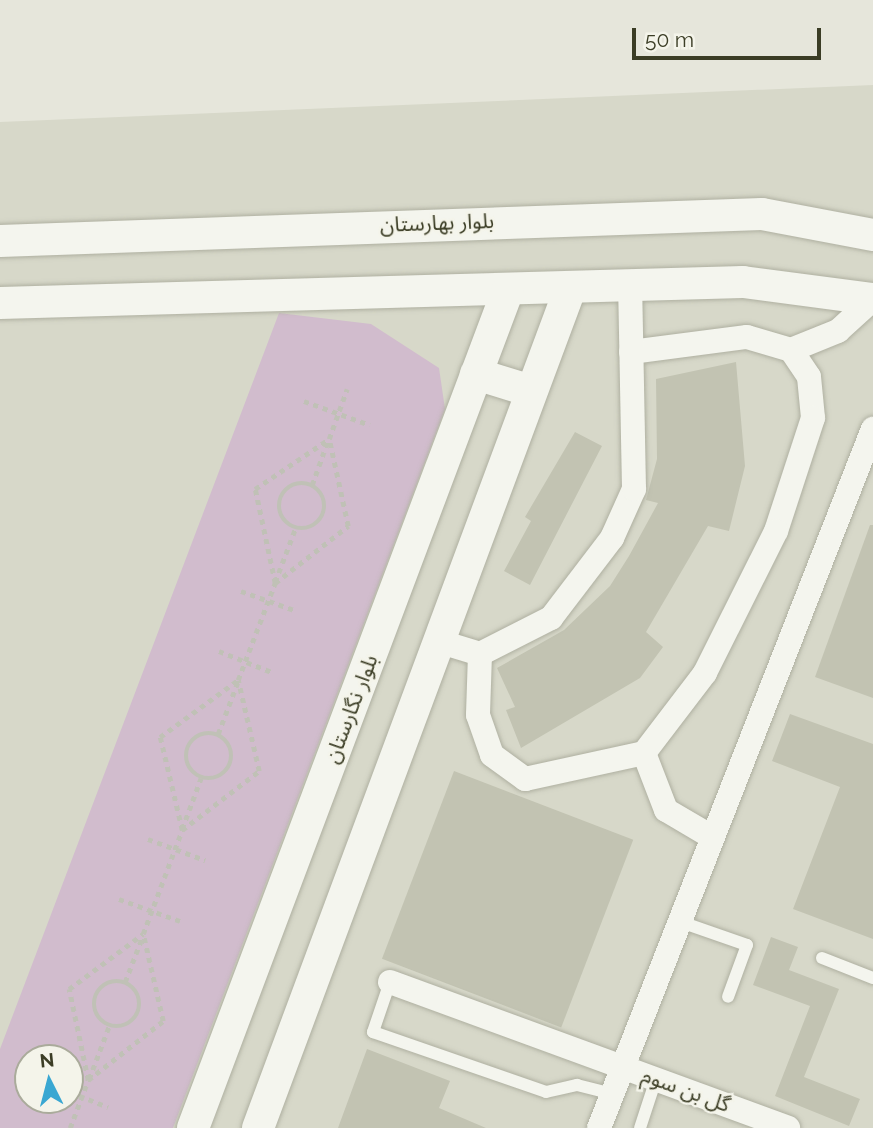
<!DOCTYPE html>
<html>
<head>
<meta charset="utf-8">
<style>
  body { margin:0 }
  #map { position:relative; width:873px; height:1128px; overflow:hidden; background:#e6e6db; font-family:Raleway,"Noto Sans Arabic",sans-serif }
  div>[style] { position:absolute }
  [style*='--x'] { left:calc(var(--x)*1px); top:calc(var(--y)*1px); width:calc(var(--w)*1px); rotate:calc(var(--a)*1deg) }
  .built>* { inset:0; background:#d7d8c9 }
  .green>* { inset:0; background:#d1bccd }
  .building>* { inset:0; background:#c2c3b2; transform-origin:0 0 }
  .path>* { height:4.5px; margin-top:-2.25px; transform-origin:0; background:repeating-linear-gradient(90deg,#c0c1b6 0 5px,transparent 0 10px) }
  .path>.ring { margin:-2.25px; padding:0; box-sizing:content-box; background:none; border:4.5px solid #c0c1b6; border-radius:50% }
  .roads { filter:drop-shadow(0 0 2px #afb0a1) drop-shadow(0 0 2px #afb0a1) }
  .service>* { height:12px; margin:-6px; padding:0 6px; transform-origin:6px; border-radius:6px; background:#f4f5ee }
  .minor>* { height:24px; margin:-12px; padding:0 12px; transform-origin:12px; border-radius:12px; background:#f4f5ee }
  .tertiary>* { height:32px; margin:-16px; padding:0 16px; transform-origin:16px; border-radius:16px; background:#f4f5ee }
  span { translate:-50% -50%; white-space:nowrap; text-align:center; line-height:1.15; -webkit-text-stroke:5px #f4f4ea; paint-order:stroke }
  .street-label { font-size:21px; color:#3b3d25 }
  .north { position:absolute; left:14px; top:1044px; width:70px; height:70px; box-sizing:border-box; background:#f4f4ea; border:2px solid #aaab9b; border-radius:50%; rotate:354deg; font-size:19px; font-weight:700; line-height:28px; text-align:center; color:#3b3d25 }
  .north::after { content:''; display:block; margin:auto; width:24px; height:32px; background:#39a7d2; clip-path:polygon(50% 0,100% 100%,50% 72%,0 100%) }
  .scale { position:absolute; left:632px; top:28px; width:189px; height:32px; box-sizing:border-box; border:4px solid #3b3d25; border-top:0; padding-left:9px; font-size:21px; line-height:24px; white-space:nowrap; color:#3b3d25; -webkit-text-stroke:5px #f4f4ea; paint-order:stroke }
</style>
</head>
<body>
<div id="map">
  <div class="built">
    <i style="clip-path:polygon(evenodd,873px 85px,873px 1128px,0 1128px,0 122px,873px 85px,28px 1058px,70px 1058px,70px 1100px,28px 1100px,28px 1058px)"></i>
  </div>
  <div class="green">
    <i style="clip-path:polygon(evenodd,279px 313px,371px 324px,439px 368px,445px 409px,173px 1128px,0 1128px,0 1049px,279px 313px,28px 1058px,70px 1058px,70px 1100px,28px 1100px,28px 1058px)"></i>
  </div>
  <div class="building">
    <i style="clip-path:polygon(736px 362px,745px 466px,729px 531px,708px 526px,646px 632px,663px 647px,640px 678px,521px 748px,506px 710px,515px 707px,497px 668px,564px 630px,610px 586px,629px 556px,658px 503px,646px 500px,657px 459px,656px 379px)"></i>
    <i style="clip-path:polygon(575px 432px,602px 446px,530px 585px,504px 571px,531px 521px,525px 517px)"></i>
    <i style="clip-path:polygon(870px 525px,873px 525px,873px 698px,815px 677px)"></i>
    <i style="clip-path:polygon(790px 714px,873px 744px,873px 939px,793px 909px,840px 787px,772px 761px)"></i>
    <i style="left:454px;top:771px;width:192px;height:201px;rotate:21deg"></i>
    <i style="clip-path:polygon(771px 937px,798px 947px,789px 970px,839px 989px,804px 1077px,860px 1099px,849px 1126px,775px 1096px,810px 1006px,753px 985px)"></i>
    <i style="clip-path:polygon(367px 1049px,450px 1081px,439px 1108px,486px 1128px,338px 1128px)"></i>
  </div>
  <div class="path">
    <i style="--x:304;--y:401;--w:70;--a:20"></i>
    <i class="ring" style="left:279px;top:483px;width:41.5px;height:41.5px"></i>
    <i style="--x:312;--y:485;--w:48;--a:-70.4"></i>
    <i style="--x:275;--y:582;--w:57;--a:-69.3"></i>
    <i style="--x:275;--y:583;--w:93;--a:-38"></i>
    <i style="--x:348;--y:526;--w:89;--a:-102.3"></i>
    <i style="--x:241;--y:591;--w:59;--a:19.7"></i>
    <i style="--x:219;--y:651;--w:59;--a:21.8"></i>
    <i class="ring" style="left:186px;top:733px;width:41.5px;height:41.5px"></i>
    <i style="--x:218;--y:734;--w:57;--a:-69.3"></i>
    <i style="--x:182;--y:829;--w:54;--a:-69.6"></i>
    <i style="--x:182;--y:830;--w:97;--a:-37.5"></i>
    <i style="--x:259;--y:771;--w:93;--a:-103"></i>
    <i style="--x:148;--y:839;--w:61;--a:20.2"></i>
    <i style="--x:119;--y:899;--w:65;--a:19.8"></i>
    <i class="ring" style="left:94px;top:981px;width:41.5px;height:41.5px"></i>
    <i style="--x:125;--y:982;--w:50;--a:-69"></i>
    <i style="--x:89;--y:1079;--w:57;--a:-69.3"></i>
    <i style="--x:88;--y:1080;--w:95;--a:-38.2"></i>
    <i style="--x:163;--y:1021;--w:89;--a:-102.9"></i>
    <i style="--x:70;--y:1092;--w:41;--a:21.5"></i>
    <i style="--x:70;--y:1128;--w:51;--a:-69.4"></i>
    <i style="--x:88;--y:1080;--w:93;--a:-101.8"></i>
    <i style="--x:69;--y:989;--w:92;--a:-36.6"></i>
    <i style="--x:143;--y:934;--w:111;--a:-69.4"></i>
    <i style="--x:182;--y:830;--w:96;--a:-103.3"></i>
    <i style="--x:160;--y:737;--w:97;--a:-36.2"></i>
    <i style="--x:238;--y:680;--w:104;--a:-69.1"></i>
    <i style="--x:275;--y:583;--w:96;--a:-102"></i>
    <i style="--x:255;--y:489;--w:89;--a:-34"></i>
    <i style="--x:329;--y:439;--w:53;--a:-70.2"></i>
  </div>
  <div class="roads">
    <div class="service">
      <i style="--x:678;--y:921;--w:73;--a:19.2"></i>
      <i style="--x:747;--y:945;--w:55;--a:110.1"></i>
      <i style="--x:822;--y:958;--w:55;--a:21.4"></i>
      <i style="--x:390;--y:982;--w:53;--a:108.8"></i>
      <i style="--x:373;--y:1032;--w:183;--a:19.1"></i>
      <i style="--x:546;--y:1092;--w:32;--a:-13"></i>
      <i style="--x:577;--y:1085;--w:36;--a:14"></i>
      <i style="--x:640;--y:1128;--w:52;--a:-71.9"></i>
    </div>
    <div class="minor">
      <i style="--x:791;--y:350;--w:51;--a:-22"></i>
      <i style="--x:838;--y:331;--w:47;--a:-42.4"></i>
      <i style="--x:631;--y:352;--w:117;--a:-7.4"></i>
      <i style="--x:747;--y:337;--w:46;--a:16.5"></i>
      <i style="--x:791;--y:350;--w:32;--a:56"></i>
      <i style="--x:809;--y:377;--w:41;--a:84.4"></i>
      <i style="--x:813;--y:418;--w:119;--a:108.1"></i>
      <i style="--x:776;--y:531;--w:159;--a:116.6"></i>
      <i style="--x:705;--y:673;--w:101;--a:127.3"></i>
      <i style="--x:644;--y:753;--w:61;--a:68.9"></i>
      <i style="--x:666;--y:810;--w:53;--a:30.4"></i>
      <i style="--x:441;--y:642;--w:41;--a:17.1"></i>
      <i style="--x:480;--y:654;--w:80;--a:-26.9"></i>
      <i style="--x:551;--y:618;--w:101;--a:-52.7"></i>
      <i style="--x:612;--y:538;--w:54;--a:-65.8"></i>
      <i style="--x:634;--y:489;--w:202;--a:-91.1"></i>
      <i style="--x:480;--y:654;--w:61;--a:91.9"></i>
      <i style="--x:478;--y:715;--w:42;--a:70.7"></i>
      <i style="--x:492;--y:755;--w:41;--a:36"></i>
      <i style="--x:525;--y:779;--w:122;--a:-12.3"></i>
      <i style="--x:390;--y:982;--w:424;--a:20.1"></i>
      <i style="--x:599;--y:1128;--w:751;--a:-68.6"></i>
    </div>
    <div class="tertiary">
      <i style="--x:0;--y:241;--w:762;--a:-2.03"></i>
      <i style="--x:762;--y:214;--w:113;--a:10.7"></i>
      <i style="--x:0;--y:303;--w:743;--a:-1.62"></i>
      <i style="--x:743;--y:282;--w:131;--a:7.5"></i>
      <i style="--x:476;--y:374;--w:54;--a:17.1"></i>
      <i style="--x:193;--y:1128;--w:895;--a:-69.4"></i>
      <i style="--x:258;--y:1128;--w:895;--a:-69.6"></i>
    </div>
  </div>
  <div class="street-label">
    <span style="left:437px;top:223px;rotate:-2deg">بلوار بهارستان</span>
    <span style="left:351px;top:709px;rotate:-69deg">بلوار نگارستان</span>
    <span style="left:686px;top:1090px;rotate:20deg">گل بن سوم</span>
  </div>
  <div class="north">N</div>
  <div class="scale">50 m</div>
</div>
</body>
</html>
